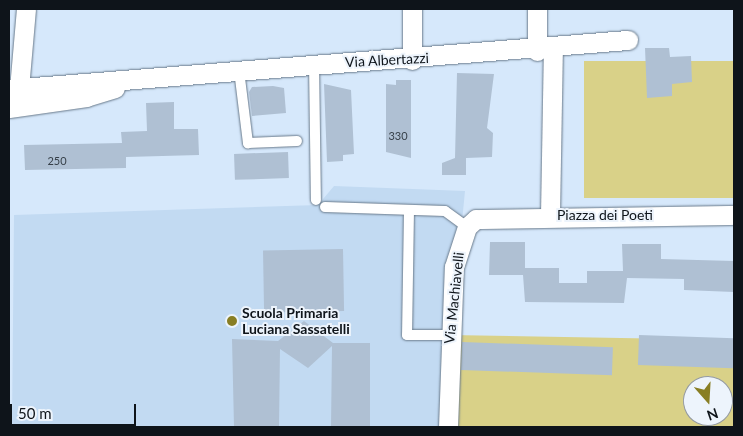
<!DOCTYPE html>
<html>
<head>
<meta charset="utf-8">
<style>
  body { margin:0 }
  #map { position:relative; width:743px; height:436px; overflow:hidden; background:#d6e8fb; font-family:Lato,sans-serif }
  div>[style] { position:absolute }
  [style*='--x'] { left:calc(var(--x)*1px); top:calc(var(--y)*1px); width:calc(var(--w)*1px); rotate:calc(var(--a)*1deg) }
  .built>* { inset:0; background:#c2daf2 }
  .green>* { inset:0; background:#d9d188; transform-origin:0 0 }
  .building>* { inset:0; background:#afc0d3; transform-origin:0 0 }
  .roads { filter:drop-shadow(0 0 1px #68798a) drop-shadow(0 0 1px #68798a) }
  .lane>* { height:10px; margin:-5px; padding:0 5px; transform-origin:5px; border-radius:5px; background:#fff }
  .street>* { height:19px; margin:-9.5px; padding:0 9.5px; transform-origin:9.5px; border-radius:9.5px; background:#fff }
  .dots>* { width:14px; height:14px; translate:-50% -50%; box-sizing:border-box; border:2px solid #edf4fc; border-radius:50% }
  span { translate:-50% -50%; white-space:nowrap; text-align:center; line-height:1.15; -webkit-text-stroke:4px #edf4fc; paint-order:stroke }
  .number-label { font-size:11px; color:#363f48 }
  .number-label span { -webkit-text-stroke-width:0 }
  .street-label { font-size:14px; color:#0e141a }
  .poi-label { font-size:14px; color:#0e141a; font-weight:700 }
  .left { translate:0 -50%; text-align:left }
  .frame { position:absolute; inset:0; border:10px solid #0e141a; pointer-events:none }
  .north { position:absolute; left:683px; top:376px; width:50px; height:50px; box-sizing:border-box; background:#edf4fc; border:1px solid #949aa2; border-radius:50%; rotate:161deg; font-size:14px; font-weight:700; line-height:20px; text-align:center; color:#0e141a }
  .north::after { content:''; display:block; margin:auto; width:18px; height:22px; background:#887e24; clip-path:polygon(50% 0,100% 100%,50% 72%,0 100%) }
  .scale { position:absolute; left:10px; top:404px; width:126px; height:22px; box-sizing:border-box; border:2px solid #0e141a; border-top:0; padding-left:6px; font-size:15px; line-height:18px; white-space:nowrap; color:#0e141a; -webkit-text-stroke:4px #edf4fc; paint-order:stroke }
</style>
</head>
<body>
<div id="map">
  <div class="built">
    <i style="clip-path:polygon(334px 186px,465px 191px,442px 427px,12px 427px,14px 215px,318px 205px)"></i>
  </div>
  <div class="green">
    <i style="left:734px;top:61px;width:137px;height:150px;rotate:90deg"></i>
    <i style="clip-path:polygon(evenodd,449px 335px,734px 340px,734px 427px,447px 427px,449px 335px,693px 386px,723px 386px,723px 416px,693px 416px,693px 386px)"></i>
  </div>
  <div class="building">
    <i style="clip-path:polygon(645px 48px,669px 48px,670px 57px,691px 56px,692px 82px,672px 84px,672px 96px,647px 98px)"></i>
    <i style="clip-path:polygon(457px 73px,494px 74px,487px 128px,493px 133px,492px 157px,466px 158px,466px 175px,442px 175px,442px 163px,455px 158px)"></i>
    <i style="clip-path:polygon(396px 80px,411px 80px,411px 158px,386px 152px,386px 84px,396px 85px)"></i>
    <i style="clip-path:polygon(324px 84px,351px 90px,354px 154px,343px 155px,343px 161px,327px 162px)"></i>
    <i style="clip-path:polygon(273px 86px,284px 88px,286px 113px,252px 116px,249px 92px,252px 87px)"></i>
    <i style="clip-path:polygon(174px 102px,174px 129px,198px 129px,199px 155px,126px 157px,126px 168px,25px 170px,24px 145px,122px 143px,121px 132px,147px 131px,146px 103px)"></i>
    <i style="left:288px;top:152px;width:26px;height:54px;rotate:88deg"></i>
    <i style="clip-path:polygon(490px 242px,525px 242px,525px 268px,559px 268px,559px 283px,587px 283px,587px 271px,623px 271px,622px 244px,661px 244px,661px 259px,734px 261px,734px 292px,684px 290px,684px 279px,627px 278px,624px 303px,525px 302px,523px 275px,489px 275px)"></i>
    <i style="left:343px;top:249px;width:62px;height:80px;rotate:89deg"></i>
    <i style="clip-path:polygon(304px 321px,333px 343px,370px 343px,370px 427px,331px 427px,332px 346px,308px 368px,280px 349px,279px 427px,234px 427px,232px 339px,278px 341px)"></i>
    <i style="left:639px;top:335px;width:95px;height:30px;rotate:2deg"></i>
    <i style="left:462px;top:342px;width:151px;height:28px;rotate:2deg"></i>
  </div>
  <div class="roads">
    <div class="lane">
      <i style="--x:314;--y:63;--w:137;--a:89.2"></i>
      <i style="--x:239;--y:70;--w:74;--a:83"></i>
      <i style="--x:248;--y:143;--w:49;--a:-2.3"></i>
      <i style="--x:325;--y:207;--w:120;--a:1.9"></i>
      <i style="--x:445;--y:211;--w:27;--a:36"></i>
      <i style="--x:409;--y:210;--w:125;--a:90.9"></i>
      <i style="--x:407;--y:335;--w:42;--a:0"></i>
    </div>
    <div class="street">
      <i style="--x:412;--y:9;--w:51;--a:90"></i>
      <i style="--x:537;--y:9;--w:42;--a:90"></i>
      <i style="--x:9;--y:89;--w:621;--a:-4.53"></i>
      <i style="--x:18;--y:100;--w:91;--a:-85"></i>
      <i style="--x:9;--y:108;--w:78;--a:-8.1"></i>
      <i style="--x:86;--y:97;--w:30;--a:-17"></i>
      <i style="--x:550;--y:215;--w:165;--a:-89"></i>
      <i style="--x:448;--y:427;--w:160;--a:-87.9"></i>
      <i style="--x:454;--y:267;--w:42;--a:-72"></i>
      <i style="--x:467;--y:227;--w:12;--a:-42"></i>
      <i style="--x:476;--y:219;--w:258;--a:-0.9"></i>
    </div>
  </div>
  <div class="dots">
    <i style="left:232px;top:321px;background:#887e24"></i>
  </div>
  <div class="number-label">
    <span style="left:398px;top:136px">330</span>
    <span style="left:57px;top:161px">250</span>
  </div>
  <div class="street-label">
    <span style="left:387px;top:60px;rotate:-3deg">Via Albertazzi</span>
    <span style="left:605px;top:215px">Piazza dei Poeti</span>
    <span style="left:454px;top:298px;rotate:-84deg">Via Machiavelli</span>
  </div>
  <div class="poi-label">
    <span class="left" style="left:242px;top:321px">Scuola Primaria<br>Luciana Sassatelli</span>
  </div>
  <div class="frame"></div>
  <div class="north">N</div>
  <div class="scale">50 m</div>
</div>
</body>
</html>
